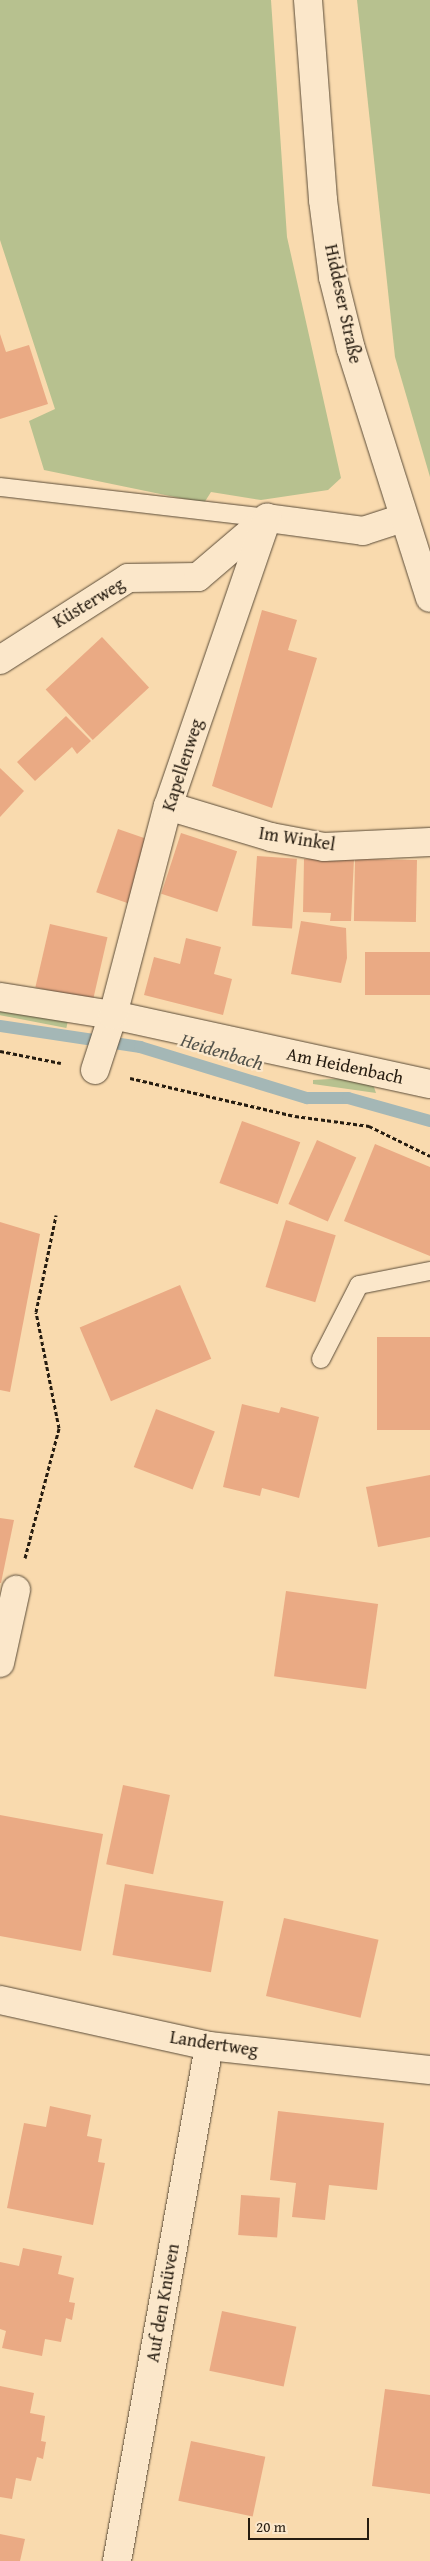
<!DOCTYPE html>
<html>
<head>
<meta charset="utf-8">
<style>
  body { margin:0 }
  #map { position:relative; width:430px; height:2561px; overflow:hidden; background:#f9daae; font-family:"Gentium Book Plus",serif }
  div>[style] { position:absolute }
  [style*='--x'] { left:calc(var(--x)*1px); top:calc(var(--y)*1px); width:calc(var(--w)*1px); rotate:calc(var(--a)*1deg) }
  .green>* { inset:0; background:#b7c18f; transform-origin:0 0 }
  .stream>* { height:12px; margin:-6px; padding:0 6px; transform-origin:6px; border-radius:6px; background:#a4b7b6 }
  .building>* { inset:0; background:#eaaa84; transform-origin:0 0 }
  .path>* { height:3px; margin-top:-1.5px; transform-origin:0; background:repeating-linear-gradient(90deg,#261c10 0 4px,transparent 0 6.5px) }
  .roads { filter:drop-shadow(0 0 1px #5b4c38) drop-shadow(0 0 1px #5b4c38) }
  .service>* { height:18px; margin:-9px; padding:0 9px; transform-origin:9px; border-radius:9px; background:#fbe7ca }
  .minor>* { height:28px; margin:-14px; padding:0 14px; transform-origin:14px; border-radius:14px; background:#fbe7ca }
  .secondary>* { height:28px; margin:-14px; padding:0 14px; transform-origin:14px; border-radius:14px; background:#fbe7ca }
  span { translate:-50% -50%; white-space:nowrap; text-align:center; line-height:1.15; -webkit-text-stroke:4.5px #fbe7ca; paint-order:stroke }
  .street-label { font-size:18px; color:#261c10 }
  .water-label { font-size:19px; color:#52524a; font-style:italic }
  .scale { position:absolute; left:248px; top:2518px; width:121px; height:22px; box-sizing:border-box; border:2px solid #261c10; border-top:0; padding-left:6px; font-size:15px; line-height:18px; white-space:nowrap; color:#261c10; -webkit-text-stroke:4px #fbe7ca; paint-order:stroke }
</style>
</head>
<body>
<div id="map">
  <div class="green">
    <i style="clip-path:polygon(0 0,271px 0,287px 237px,341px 478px,328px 490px,261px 500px,211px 492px,204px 503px,44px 470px,29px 421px,55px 409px,0 240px)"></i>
    <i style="clip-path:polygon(357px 0,430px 0,430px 477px,395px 357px)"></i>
    <i style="left:0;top:1008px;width:69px;height:7px;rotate:11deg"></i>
    <i style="clip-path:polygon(347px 1078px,373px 1084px,376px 1093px,313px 1084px,313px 1080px)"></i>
  </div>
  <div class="stream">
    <i style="--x:0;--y:1026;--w:142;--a:8.5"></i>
    <i style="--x:140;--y:1047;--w:175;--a:17"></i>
    <i style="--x:307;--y:1098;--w:41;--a:0"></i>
    <i style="--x:348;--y:1098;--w:85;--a:15.7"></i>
  </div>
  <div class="building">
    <i style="clip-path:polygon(0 334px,6px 352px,29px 345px,48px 404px,0 419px)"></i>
    <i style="clip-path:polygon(262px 610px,297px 620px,288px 650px,317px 658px,272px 808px,212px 786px)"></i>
    <i style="left:102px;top:637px;width:69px;height:77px;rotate:47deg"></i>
    <i style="clip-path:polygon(66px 716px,91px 741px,77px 754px,72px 747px,35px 781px,17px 762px)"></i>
    <i style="clip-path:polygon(0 768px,24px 791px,0 817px)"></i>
    <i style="left:118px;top:829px;width:36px;height:67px;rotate:19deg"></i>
    <i style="left:181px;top:833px;width:59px;height:64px;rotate:18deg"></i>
    <i style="left:257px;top:856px;width:40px;height:70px;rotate:4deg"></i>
    <i style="clip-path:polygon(304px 859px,354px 859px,351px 921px,330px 921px,331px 913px,303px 912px)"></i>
    <i style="left:355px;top:859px;width:62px;height:62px;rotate:1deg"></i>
    <i style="clip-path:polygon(301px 921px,346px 928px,347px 958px,341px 983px,291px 974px)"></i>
    <i style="left:50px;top:924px;width:59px;height:65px;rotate:13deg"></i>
    <i style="clip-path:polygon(186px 938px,221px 947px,214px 974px,232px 979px,223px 1015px,144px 995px,154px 957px,180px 964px)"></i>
    <i style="left:430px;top:952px;width:43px;height:65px;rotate:90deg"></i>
    <i style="left:242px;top:1121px;width:62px;height:66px;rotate:20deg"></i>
    <i style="left:317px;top:1140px;width:43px;height:70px;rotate:24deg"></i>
    <i style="clip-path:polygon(375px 1144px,430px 1167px,430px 1256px,344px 1221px)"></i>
    <i style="left:286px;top:1220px;width:52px;height:70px;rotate:17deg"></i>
    <i style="clip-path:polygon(0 1222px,40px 1234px,10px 1392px,0 1390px)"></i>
    <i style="left:180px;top:1285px;width:80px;height:109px;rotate:67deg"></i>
    <i style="left:430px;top:1337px;width:93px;height:53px;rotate:90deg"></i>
    <i style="clip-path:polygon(242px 1404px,279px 1413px,281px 1407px,319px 1417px,299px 1498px,262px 1488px,260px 1496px,223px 1487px)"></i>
    <i style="left:156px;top:1409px;width:63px;height:62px;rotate:21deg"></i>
    <i style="clip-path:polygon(430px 1475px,430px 1537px,378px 1547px,366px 1487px)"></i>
    <i style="clip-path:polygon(0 1518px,14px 1520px,1px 1583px,0 1583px)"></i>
    <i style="left:286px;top:1591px;width:93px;height:86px;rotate:8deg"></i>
    <i style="left:123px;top:1785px;width:48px;height:81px;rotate:12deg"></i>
    <i style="clip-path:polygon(0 1815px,103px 1834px,81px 1951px,0 1936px)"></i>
    <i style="left:125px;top:1884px;width:100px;height:72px;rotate:10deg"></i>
    <i style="left:284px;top:1918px;width:97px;height:80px;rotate:13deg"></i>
    <i style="clip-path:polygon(50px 2106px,91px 2115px,87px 2136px,102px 2139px,98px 2162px,105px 2163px,93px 2225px,7px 2208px,24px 2123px,46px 2127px)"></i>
    <i style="clip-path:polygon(278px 2111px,384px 2123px,377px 2190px,329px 2185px,325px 2220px,292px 2217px,296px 2183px,270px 2180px)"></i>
    <i style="left:241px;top:2195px;width:39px;height:40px;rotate:4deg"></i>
    <i style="clip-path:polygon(23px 2248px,62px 2256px,58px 2274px,74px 2278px,69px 2302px,75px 2303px,72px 2320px,66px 2318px,61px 2342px,45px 2339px,42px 2356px,2px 2348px,6px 2331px,0 2329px,0 2262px,19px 2266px)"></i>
    <i style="left:222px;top:2311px;width:76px;height:61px;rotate:12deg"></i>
    <i style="clip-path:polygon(0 2386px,34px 2393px,30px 2413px,45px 2416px,41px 2441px,46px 2442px,43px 2459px,37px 2457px,31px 2481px,16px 2478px,12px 2499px,0 2497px)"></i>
    <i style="clip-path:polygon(385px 2389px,430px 2395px,430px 2494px,372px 2486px)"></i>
    <i style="left:191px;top:2441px;width:76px;height:61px;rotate:12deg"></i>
    <i style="clip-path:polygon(0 2534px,25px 2539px,20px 2561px,0 2561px)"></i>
  </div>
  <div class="path">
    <i style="--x:0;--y:1051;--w:62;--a:11.1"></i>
    <i style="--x:130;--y:1078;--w:169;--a:13"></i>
    <i style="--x:295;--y:1116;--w:75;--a:7.7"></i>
    <i style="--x:369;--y:1126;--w:68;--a:26.2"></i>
    <i style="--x:25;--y:1558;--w:134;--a:-75.3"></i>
    <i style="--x:59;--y:1428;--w:118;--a:-101.2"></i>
    <i style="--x:36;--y:1312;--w:99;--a:-78.3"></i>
  </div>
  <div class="roads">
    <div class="service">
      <i style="--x:0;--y:487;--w:269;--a:6.6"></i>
      <i style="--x:321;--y:1359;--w:83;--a:-62.8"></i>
      <i style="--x:359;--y:1285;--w:72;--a:-11.2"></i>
    </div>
    <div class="minor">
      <i style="--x:0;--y:660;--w:152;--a:-32.6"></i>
      <i style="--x:128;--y:578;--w:70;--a:-0.8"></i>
      <i style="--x:198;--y:577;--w:91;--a:-40.5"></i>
      <i style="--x:267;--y:518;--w:97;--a:7.7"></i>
      <i style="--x:363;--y:531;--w:42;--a:-18"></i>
      <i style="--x:168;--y:806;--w:108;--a:16.8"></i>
      <i style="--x:271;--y:837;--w:54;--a:10.7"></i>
      <i style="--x:324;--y:847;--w:106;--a:-2.7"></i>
      <i style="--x:0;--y:997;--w:114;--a:9.1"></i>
      <i style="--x:113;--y:1015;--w:324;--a:12.3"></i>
      <i style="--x:95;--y:1070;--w:58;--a:-71.9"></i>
      <i style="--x:113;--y:1015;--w:216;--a:-75.3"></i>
      <i style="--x:168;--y:806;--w:305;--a:-71"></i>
      <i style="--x:0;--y:1663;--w:75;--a:-77.6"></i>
      <i style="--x:0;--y:2000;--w:214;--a:12.4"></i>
      <i style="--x:209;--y:2046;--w:222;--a:6.2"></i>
      <i style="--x:117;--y:2561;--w:523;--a:-79.87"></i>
    </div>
    <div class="secondary">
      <i style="--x:308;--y:0;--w:201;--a:85.7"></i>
      <i style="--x:323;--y:200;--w:78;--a:82.6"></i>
      <i style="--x:333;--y:277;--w:74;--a:76"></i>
      <i style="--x:351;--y:349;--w:261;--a:72.4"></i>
    </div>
  </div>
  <div class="street-label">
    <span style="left:343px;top:304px;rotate:78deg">Hiddeser Straße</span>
    <span style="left:89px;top:603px;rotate:-31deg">Küsterweg</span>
    <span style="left:183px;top:765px;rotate:-72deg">Kapellenweg</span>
    <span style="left:297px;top:839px;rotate:9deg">Im Winkel</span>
    <span style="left:345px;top:1066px;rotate:12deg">Am Heidenbach</span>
    <span style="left:214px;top:2044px;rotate:9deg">Landertweg</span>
    <span style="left:163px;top:2303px;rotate:-80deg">Auf den Knüven</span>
  </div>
  <div class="water-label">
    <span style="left:222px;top:1052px;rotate:17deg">Heidenbach</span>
  </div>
  <div class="scale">20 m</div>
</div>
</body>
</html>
